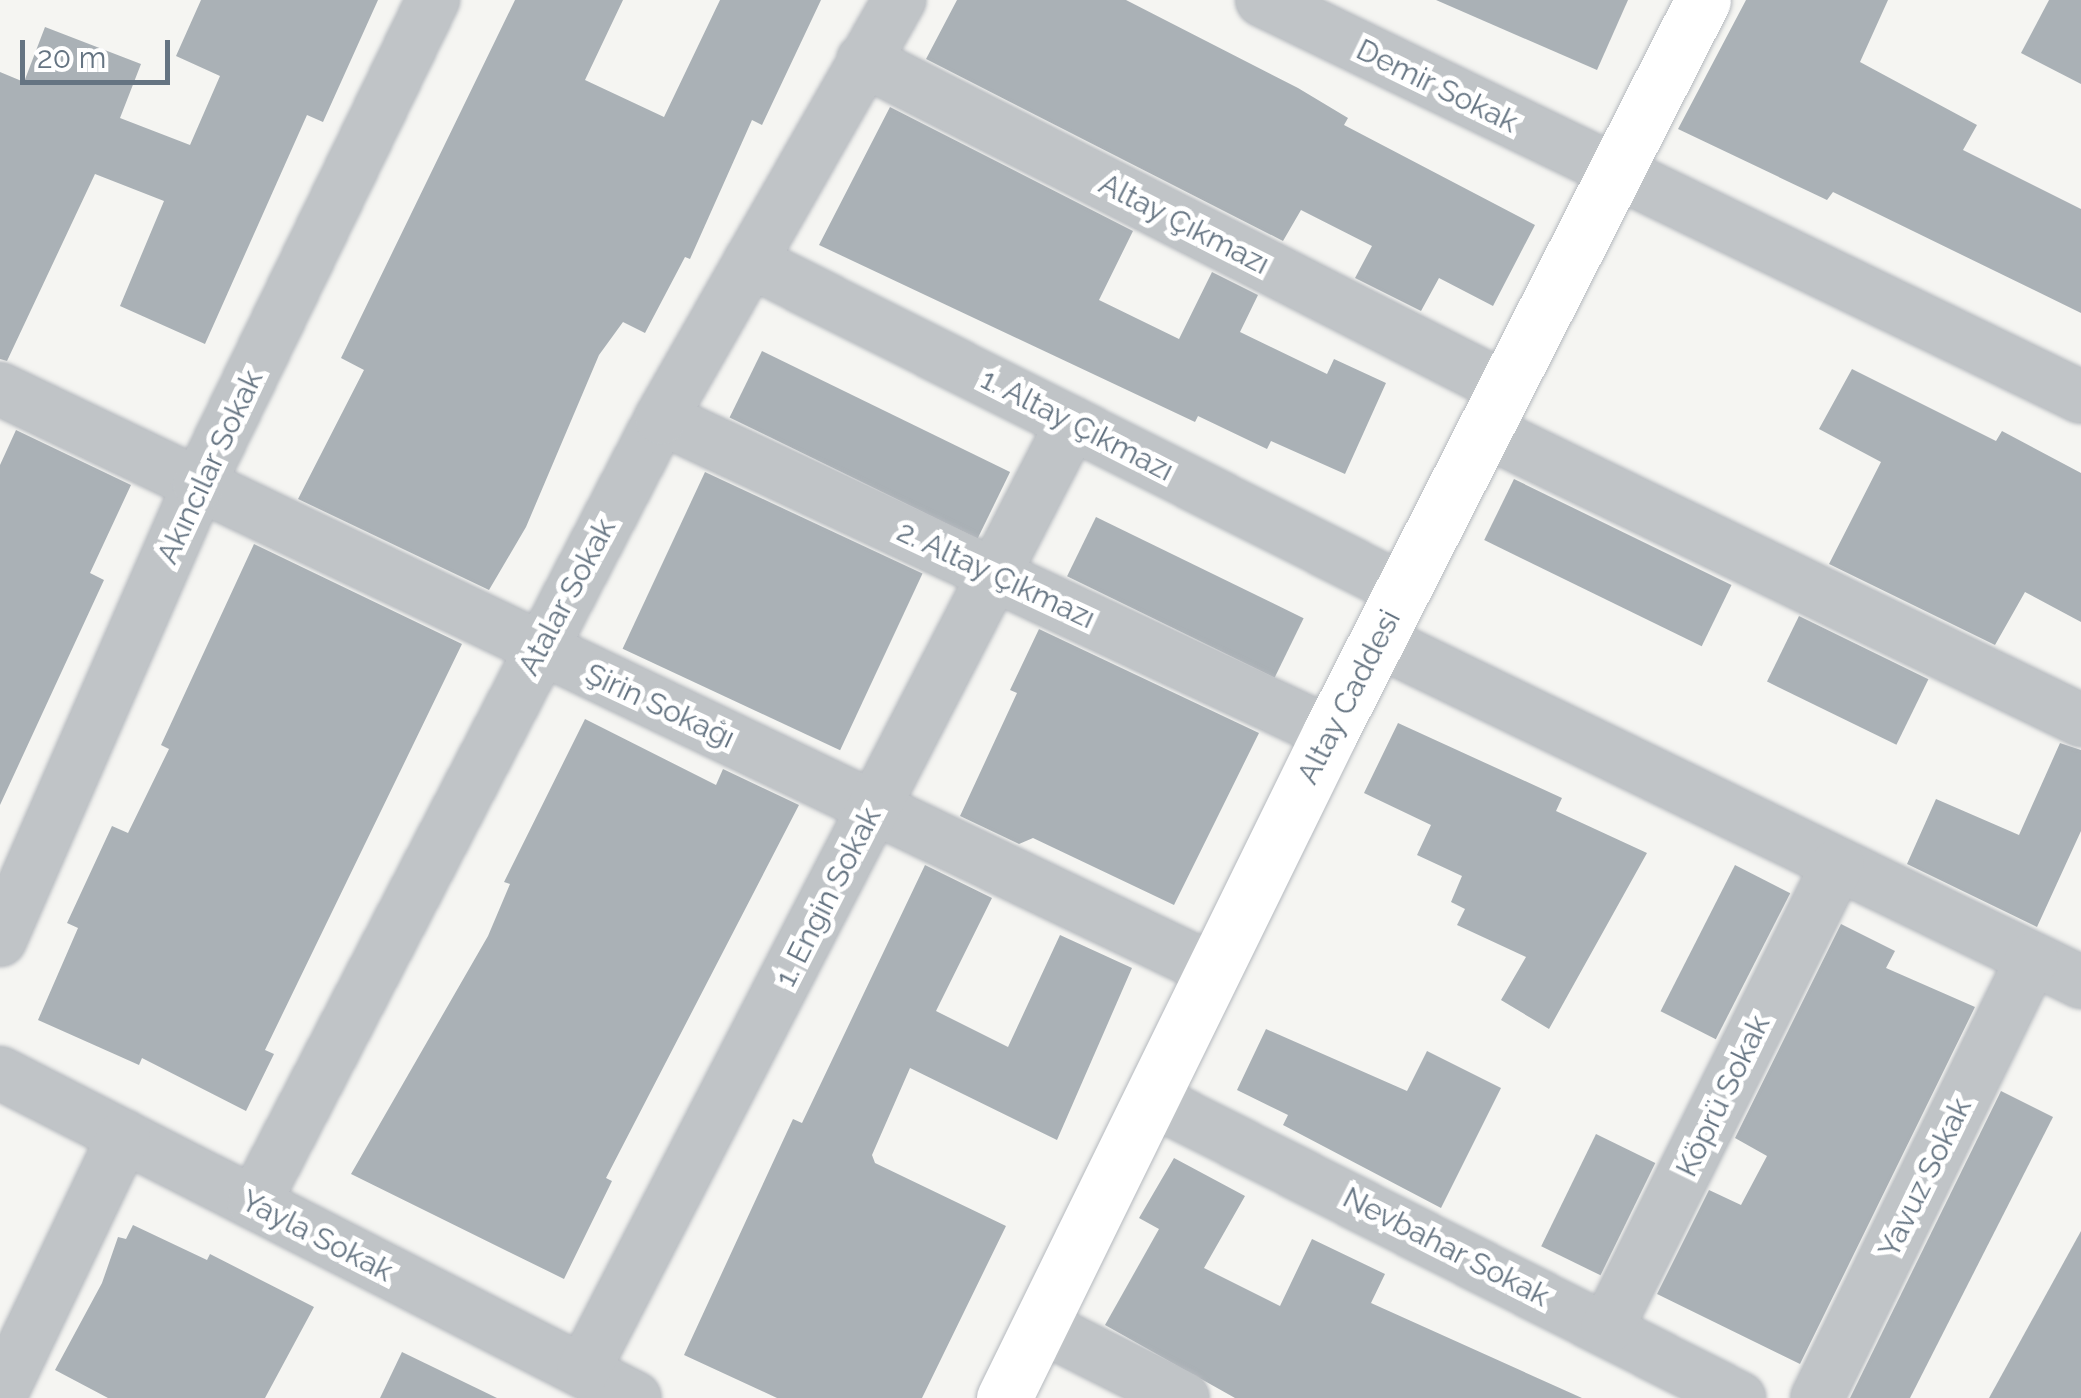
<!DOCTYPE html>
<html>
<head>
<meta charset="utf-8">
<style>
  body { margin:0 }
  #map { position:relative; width:2081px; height:1398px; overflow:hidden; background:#f5f5f2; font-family:Raleway,sans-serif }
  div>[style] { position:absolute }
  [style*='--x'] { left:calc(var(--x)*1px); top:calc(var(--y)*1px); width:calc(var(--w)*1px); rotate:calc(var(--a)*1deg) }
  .building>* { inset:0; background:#aab1b6; transform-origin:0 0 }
  .roads { filter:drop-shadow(0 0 2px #b5b9be) drop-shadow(0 0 2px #b5b9be) }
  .minor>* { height:52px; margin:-26px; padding:0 26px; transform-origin:26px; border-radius:26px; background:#c0c4c7 }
  .secondary>* { height:55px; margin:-27.5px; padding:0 27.5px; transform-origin:27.5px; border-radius:27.5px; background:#fff }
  span { translate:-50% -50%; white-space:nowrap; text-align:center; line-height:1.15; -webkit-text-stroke:10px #fff; paint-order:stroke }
  .street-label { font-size:30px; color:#657482 }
  .scale { position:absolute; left:20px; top:40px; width:150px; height:45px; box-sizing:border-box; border:5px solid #657482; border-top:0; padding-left:12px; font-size:30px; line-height:35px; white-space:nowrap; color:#657482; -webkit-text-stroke:8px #fff; paint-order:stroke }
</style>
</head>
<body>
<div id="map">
  <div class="building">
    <i style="clip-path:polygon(201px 0,378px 0,323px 122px,307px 115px,205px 344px,120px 306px,164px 201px,95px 174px,7px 361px,0 359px,0 72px,24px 82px,45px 27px,141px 64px,120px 118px,190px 145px,220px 76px,176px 56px)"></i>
    <i style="clip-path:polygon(515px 0,623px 0,585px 80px,664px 117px,720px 0,821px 0,762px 125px,752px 120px,690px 259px,685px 257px,645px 333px,623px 322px,599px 355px,526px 527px,489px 590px,298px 499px,364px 370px,341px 358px)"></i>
    <i style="clip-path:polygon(957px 0,1126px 0,1298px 88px,1348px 118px,1344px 125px,1535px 225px,1493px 306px,1439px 278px,1421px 311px,1355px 278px,1372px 246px,1301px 210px,1283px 241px,926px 59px)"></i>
    <i style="clip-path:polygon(1436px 0,1628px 0,1597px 70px)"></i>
    <i style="clip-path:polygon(1746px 0,1888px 0,1860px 62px,1977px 125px,1963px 150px,2081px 209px,2081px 313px,1833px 192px,1827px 200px,1678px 129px)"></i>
    <i style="clip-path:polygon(2049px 0,2081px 0,2081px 84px,2021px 53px)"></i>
    <i style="clip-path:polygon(890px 107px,1133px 231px,1099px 300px,1179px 339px,1212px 272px,1258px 295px,1240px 332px,1327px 374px,1334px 359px,1386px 383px,1345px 474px,1271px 441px,1267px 449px,1198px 416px,1195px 422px,819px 245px)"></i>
    <i style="left:762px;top:351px;width:276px;height:74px;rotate:26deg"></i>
    <i style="clip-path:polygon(1852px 369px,1996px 441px,2002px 431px,2081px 473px,2081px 622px,2025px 592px,1995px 645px,1829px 564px,1881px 462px,1819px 429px)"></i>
    <i style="clip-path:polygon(16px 430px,131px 485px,90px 573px,104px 580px,0 805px,0 465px)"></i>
    <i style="left:705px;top:472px;width:240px;height:195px;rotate:25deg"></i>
    <i style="left:1514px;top:479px;width:242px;height:68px;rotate:26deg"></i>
    <i style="left:1096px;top:517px;width:231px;height:66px;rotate:26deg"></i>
    <i style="clip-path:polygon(254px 544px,462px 644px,265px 1050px,274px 1054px,246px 1111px,142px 1058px,139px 1065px,38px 1020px,78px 928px,67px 923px,112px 826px,128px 833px,169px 749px,161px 745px)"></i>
    <i style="left:1799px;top:616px;width:144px;height:73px;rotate:26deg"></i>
    <i style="clip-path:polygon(1039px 629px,1259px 733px,1174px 905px,1033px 838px,1019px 844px,960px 816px,1017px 693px,1010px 690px)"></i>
    <i style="clip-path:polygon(585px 719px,716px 785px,723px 769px,799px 805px,606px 1178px,612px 1181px,564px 1279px,351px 1174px,488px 936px,510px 884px,504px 882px)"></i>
    <i style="clip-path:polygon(1398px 723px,1562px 798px,1556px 811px,1647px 853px,1549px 1029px,1501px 1000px,1526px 957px,1457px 925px,1465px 909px,1451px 902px,1462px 876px,1417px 855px,1431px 825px,1364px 793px)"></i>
    <i style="clip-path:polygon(2060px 743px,2081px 750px,2081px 831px,2037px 927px,1907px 864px,1936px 799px,2019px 835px)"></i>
    <i style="clip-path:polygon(925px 865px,992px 898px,936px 1011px,1008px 1047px,1060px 935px,1132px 968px,1057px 1140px,910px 1068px,872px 1155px,875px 1163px,1006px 1226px,922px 1398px,777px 1398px,684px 1355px,793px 1119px,802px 1123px)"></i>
    <i style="left:1735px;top:865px;width:62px;height:164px;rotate:27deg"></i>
    <i style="clip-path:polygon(1841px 924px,1895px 951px,1886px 968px,1975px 1007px,1800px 1364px,1657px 1294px,1709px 1190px,1741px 1205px,1767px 1156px,1735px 1138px)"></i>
    <i style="clip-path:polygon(1266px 1029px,1407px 1091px,1427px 1051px,1501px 1088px,1441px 1208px,1283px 1125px,1288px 1115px,1237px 1090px)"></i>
    <i style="clip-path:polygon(2001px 1091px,2053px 1117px,1910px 1398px,1850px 1398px)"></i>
    <i style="left:1596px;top:1134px;width:66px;height:125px;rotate:26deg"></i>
    <i style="clip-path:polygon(1174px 1158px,1245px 1196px,1204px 1268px,1280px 1306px,1312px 1239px,1385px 1274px,1371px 1303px,1582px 1398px,1235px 1398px,1105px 1325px,1159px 1229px,1139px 1218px)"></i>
    <i style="clip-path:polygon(133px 1225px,207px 1260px,210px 1254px,314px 1307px,265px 1398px,108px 1398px,55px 1370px,102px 1283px,118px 1237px,126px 1239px)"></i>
    <i style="clip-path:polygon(2081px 1231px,2081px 1398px,1989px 1398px)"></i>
    <i style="clip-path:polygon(402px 1352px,497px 1398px,380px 1398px)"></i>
  </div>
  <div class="roads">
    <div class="minor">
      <i style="--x:1262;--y:0;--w:910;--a:25.86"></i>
      <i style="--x:863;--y:60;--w:721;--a:27.06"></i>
      <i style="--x:750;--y:261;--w:731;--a:26.74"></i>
      <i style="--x:0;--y:389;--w:1345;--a:25.59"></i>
      <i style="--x:661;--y:418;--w:739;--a:25.21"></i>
      <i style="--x:1484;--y:430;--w:664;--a:25.91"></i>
      <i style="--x:1377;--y:640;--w:783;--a:25.91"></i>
      <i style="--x:0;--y:940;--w:498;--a:-66.4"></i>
      <i style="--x:199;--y:484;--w:538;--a:-64.2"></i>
      <i style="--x:0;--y:1073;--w:713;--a:27.1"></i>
      <i style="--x:1151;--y:1099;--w:660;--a:26.95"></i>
      <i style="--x:254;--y:1203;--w:884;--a:-62.59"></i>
      <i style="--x:661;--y:418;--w:481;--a:-60.3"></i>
      <i style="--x:1041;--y:1326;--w:159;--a:26.9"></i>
      <i style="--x:1607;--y:1328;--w:518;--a:-63.53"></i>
      <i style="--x:583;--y:1371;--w:1067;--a:-62.71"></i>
      <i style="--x:0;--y:1396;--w:288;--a:-64.5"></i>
      <i style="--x:1817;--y:1398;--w:489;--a:-63.9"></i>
    </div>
    <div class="secondary">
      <i style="--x:1004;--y:1398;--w:741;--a:-63.88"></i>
      <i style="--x:1330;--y:733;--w:822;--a:-63.03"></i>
    </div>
  </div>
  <div class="street-label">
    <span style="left:1437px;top:86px;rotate:26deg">Demir Sokak</span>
    <span style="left:1184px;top:224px;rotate:27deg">Altay Çıkmazı</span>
    <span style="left:1077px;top:425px;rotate:27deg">1. Altay Çıkmazı</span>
    <span style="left:210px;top:467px;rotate:-65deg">Akıncılar Sokak</span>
    <span style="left:996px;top:575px;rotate:25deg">2. Altay Çıkmazı</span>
    <span style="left:567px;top:597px;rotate:-62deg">Atalar Sokak</span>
    <span style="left:1349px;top:697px;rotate:-63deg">Altay Caddesi</span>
    <span style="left:660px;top:706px;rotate:25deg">Şirin Sokağı</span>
    <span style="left:828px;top:897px;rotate:-63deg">1. Engin Sokak</span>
    <span style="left:1723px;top:1096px;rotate:-64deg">Köprü Sokak</span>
    <span style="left:1925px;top:1178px;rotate:-64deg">Yavuz Sokak</span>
    <span style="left:317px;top:1236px;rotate:27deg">Yayla Sokak</span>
    <span style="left:1446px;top:1247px;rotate:27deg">Nevbahar Sokak</span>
  </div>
  <div class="scale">20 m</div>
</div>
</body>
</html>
